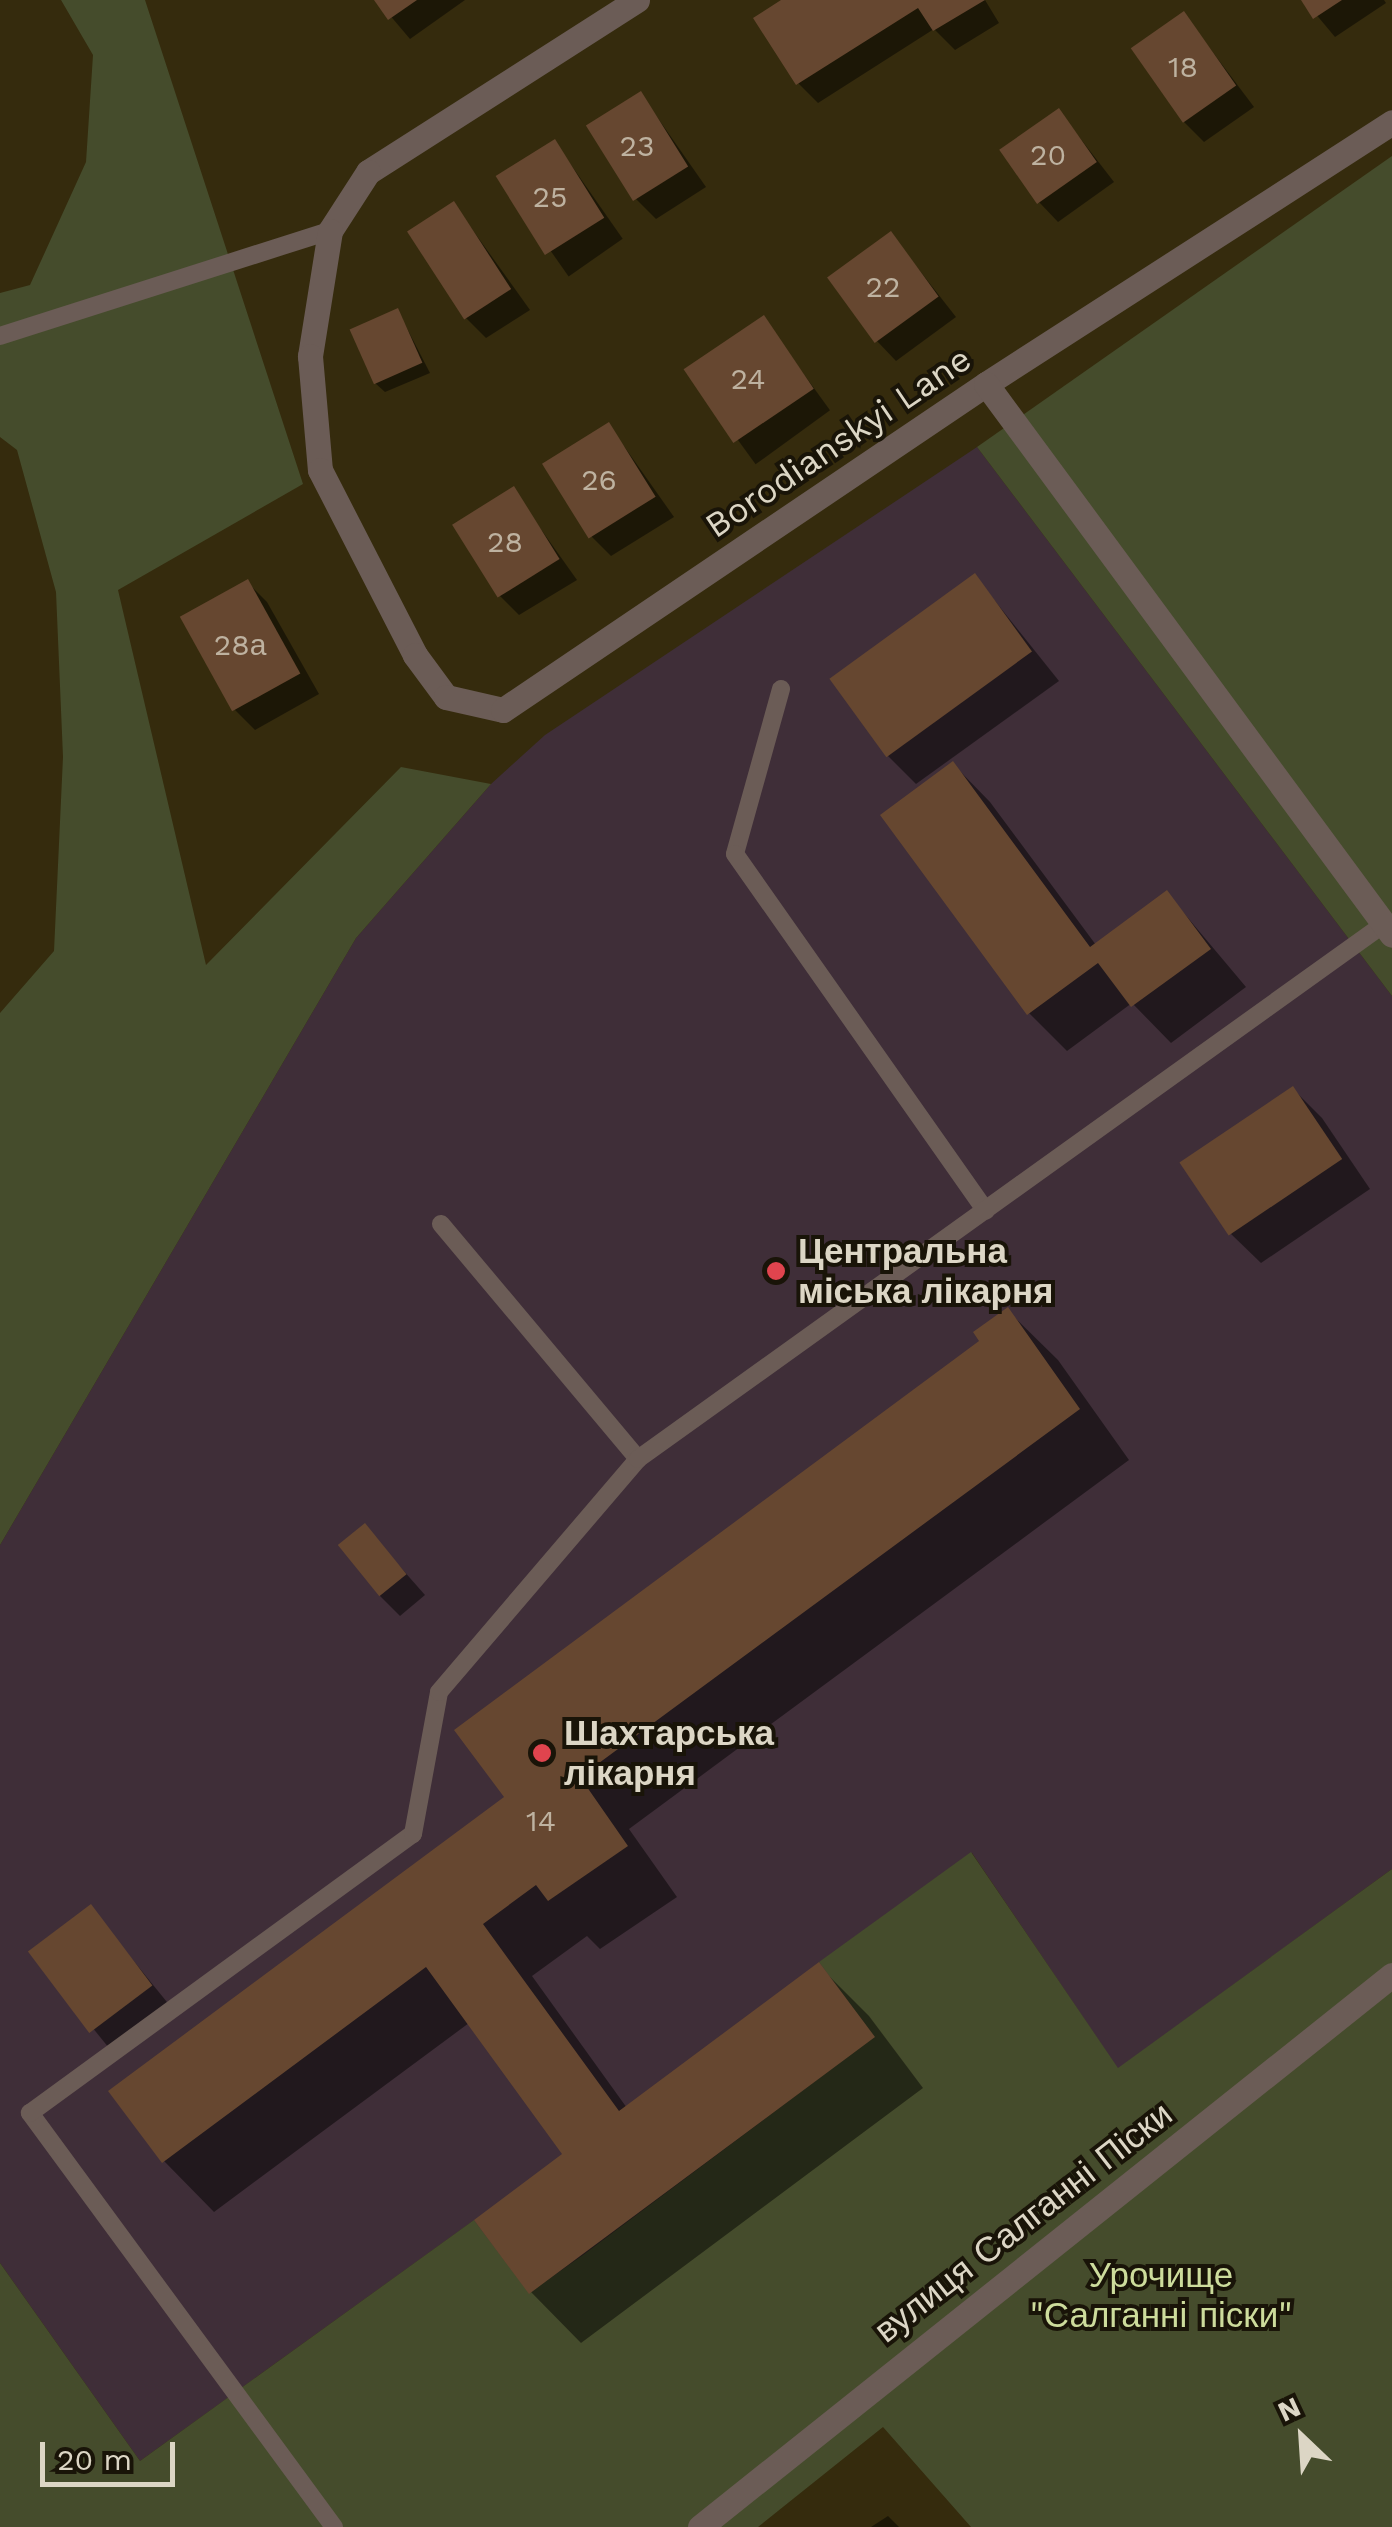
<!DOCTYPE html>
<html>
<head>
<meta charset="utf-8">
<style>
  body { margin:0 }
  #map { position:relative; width:1392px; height:2527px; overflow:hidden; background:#352b0d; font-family:"Work Sans",sans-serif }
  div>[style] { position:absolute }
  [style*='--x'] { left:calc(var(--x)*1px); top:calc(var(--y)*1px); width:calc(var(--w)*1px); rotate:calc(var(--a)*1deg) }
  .industrial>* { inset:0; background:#3f2e38 }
  .green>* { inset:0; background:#454c2c }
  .shadow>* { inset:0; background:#0007; transform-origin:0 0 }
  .building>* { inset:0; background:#664730; transform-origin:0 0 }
  .lane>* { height:18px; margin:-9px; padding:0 9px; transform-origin:9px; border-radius:9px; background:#6b5c56 }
  .street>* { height:25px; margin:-12.5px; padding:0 12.5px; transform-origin:12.5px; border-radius:12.5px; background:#6b5c56 }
  .dots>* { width:28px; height:28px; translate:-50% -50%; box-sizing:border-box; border:5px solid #191408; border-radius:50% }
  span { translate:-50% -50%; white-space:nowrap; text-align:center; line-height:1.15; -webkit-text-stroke:8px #191408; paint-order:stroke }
  .number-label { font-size:30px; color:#beb2a0 }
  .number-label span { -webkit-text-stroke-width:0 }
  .street-label { font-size:35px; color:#dcd6c5 }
  .poi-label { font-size:35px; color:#dcd6c5; font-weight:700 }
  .left { translate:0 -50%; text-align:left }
  .park-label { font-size:35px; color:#cddc9c }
  .north { position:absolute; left:1252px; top:2387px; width:100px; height:100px; -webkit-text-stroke:8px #191408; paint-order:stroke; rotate:335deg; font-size:28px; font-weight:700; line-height:40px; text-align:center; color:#dcd6c5 }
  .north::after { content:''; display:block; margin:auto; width:35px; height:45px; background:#dcd6c5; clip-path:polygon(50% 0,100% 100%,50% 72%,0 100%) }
  .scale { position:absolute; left:40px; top:2442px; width:135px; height:45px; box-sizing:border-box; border:5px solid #dcd6c5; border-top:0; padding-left:12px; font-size:30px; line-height:35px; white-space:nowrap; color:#dcd6c5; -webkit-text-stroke:8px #191408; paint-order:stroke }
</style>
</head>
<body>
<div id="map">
  <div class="industrial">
    <i style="clip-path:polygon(977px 447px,1392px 996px,1392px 1869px,1118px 2069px,972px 1853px,875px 2037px,583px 2255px,529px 2294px,473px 2221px,140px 2461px,0 2263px,0 1545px,356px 938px,491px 784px,545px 735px)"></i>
  </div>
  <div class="green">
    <i style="clip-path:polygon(61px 0,145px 0,303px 484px,118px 590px,206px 965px,401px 767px,491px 784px,356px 938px,0 1545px,0 1013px,54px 951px,63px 757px,56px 592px,17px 450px,0 437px,0 293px,30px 285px,86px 162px,93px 55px)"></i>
    <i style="clip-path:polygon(1392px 156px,1392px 996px,977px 447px)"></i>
    <i style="clip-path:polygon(971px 1852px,1118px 2068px,1392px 1869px,1392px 2527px,971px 2527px,883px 2427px,758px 2527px,0 2527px,0 2263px,140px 2461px,474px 2220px,529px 2293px,583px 2255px,874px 2037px,819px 1962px)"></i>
  </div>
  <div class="shadow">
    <i style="clip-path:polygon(377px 0,465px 0,410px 39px)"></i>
    <i style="clip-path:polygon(786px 0,985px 0,999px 23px,955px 50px,934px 29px,818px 103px,798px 83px)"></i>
    <i style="clip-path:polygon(1304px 0,1384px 0,1386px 3px,1335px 37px)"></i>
    <i style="clip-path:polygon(1184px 14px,1254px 107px,1204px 142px,1184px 122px)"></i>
    <i style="clip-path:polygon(641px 94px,706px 187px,656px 219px,636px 199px)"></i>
    <i style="clip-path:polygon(1059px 111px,1114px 182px,1058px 222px,1039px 202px)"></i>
    <i style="left:555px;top:142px;width:118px;height:66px;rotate:55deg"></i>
    <i style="clip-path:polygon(454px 204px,530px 310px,486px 338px,466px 318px)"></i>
    <i style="clip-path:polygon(891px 234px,956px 317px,896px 361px,877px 341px)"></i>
    <i style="clip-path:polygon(398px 311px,430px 373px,385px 392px,375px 383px)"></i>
    <i style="left:763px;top:318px;width:114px;height:92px;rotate:54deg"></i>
    <i style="clip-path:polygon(609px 425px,674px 517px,611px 556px,591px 536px)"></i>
    <i style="clip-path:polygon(513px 490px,577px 580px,519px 615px,499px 595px)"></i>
    <i style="clip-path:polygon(975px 576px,1059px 681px,916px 784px,886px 754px)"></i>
    <i style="clip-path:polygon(247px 582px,267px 602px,319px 694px,255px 730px,235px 710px)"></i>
    <i style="clip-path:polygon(953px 764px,990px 802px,1096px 945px,1167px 893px,1246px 987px,1171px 1043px,1132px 1003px,1067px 1051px,1029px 1013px)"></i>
    <i style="clip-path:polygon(1293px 1089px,1322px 1118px,1370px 1189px,1261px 1263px,1231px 1234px)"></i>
    <i style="clip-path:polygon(1007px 1310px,1058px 1360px,1129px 1460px,629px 1829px,677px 1897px,600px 1949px,587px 1936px,532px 1976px,627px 2108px,819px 1966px,869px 2016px,923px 2088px,581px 2343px,531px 2292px,565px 2155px,469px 2023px,214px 2212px,164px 2161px,507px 1797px,982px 1341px)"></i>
    <i style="clip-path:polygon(365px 1527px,425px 1595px,400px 1616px,380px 1596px)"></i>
    <i style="left:90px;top:1907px;width:128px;height:74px;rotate:51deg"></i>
    <i style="clip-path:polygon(888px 2516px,899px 2527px,871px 2527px)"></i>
  </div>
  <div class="building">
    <i style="clip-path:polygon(374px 0,417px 0,388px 20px)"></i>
    <i style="clip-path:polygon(781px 0,985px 0,933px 31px,918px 8px,796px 85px,753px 18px)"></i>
    <i style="clip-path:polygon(1301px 0,1342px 0,1313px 19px)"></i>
    <i style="left:1184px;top:11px;width:91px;height:65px;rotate:55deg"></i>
    <i style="left:641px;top:91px;width:89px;height:65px;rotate:58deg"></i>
    <i style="left:1059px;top:108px;width:66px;height:73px;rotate:55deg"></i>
    <i style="left:555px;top:139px;width:93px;height:70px;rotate:58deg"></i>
    <i style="left:454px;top:201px;width:105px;height:56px;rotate:57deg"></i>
    <i style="left:891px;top:231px;width:81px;height:79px;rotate:54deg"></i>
    <i style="left:398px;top:308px;width:60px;height:53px;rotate:66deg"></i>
    <i style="left:764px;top:315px;width:89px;height:97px;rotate:56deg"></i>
    <i style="left:609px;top:422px;width:88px;height:79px;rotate:58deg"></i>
    <i style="left:514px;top:486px;width:86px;height:73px;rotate:58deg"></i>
    <i style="left:975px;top:573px;width:97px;height:180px;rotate:54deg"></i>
    <i style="left:248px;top:579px;width:108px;height:78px;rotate:61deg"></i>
    <i style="clip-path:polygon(953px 761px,1090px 947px,1167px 890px,1211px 949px,1131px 1007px,1098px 963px,1027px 1015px,880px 815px)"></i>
    <i style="left:1293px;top:1086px;width:88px;height:137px;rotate:56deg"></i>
    <i style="clip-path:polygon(1008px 1307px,1080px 1409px,580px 1777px,628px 1846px,548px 1901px,536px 1885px,483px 1924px,619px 2111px,819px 1962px,875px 2037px,529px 2294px,474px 2220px,562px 2154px,426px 1967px,162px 2163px,108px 2091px,504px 1797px,454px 1730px,979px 1341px,973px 1332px)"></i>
    <i style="left:365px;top:1523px;width:66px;height:35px;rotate:51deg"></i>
    <i style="left:91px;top:1904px;width:102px;height:79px;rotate:53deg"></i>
  </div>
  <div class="lane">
    <i style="--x:0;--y:336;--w:346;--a:-17.7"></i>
    <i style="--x:781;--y:689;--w:171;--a:105.6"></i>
    <i style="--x:735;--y:854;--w:436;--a:54.9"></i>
    <i style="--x:441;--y:1224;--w:307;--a:50"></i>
    <i style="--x:334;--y:2527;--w:514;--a:-126.29"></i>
    <i style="--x:30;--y:2113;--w:474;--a:-36.1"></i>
    <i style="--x:413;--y:1834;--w:144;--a:-79.6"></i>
    <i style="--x:439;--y:1692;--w:306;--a:-49.5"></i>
    <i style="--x:638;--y:1459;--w:918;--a:-35.65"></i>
  </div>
  <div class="street">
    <i style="--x:637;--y:0;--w:319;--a:147.4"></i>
    <i style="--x:368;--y:172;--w:70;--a:122.8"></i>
    <i style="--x:330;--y:231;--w:127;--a:99.1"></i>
    <i style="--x:310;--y:356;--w:114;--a:85"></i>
    <i style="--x:320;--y:470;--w:208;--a:62.8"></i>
    <i style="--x:415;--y:655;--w:52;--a:53.6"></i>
    <i style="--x:446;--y:697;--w:58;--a:12.8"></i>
    <i style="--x:503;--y:710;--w:583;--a:-34.02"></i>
    <i style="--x:986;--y:384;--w:483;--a:-32.8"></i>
    <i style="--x:986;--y:384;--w:684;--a:53.62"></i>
    <i style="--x:700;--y:2527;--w:885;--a:-38.58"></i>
  </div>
  <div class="dots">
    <i style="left:776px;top:1271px;background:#e0444e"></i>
    <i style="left:542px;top:1753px;background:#e0444e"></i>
  </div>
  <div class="number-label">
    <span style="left:1183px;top:67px">18</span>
    <span style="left:637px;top:146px">23</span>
    <span style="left:1048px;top:155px">20</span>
    <span style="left:550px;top:197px">25</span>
    <span style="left:883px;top:287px">22</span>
    <span style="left:748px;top:379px">24</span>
    <span style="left:599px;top:480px">26</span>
    <span style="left:505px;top:542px">28</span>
    <span style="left:240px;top:645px">28а</span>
    <span style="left:541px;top:1821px">14</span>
  </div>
  <div class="street-label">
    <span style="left:838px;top:442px;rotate:-34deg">Borodianskyi Lane</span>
    <span style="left:1023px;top:2222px;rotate:-38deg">вулиця Салганні Піски</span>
  </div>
  <div class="poi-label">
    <span class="left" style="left:798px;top:1271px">Центральна<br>міська лікарня</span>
    <span class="left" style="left:564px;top:1753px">Шахтарська<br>лікарня</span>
  </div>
  <div class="park-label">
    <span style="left:1161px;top:2295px">Урочище<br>"Салганні піски"</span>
  </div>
  <div class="north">N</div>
  <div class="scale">20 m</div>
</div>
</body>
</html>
